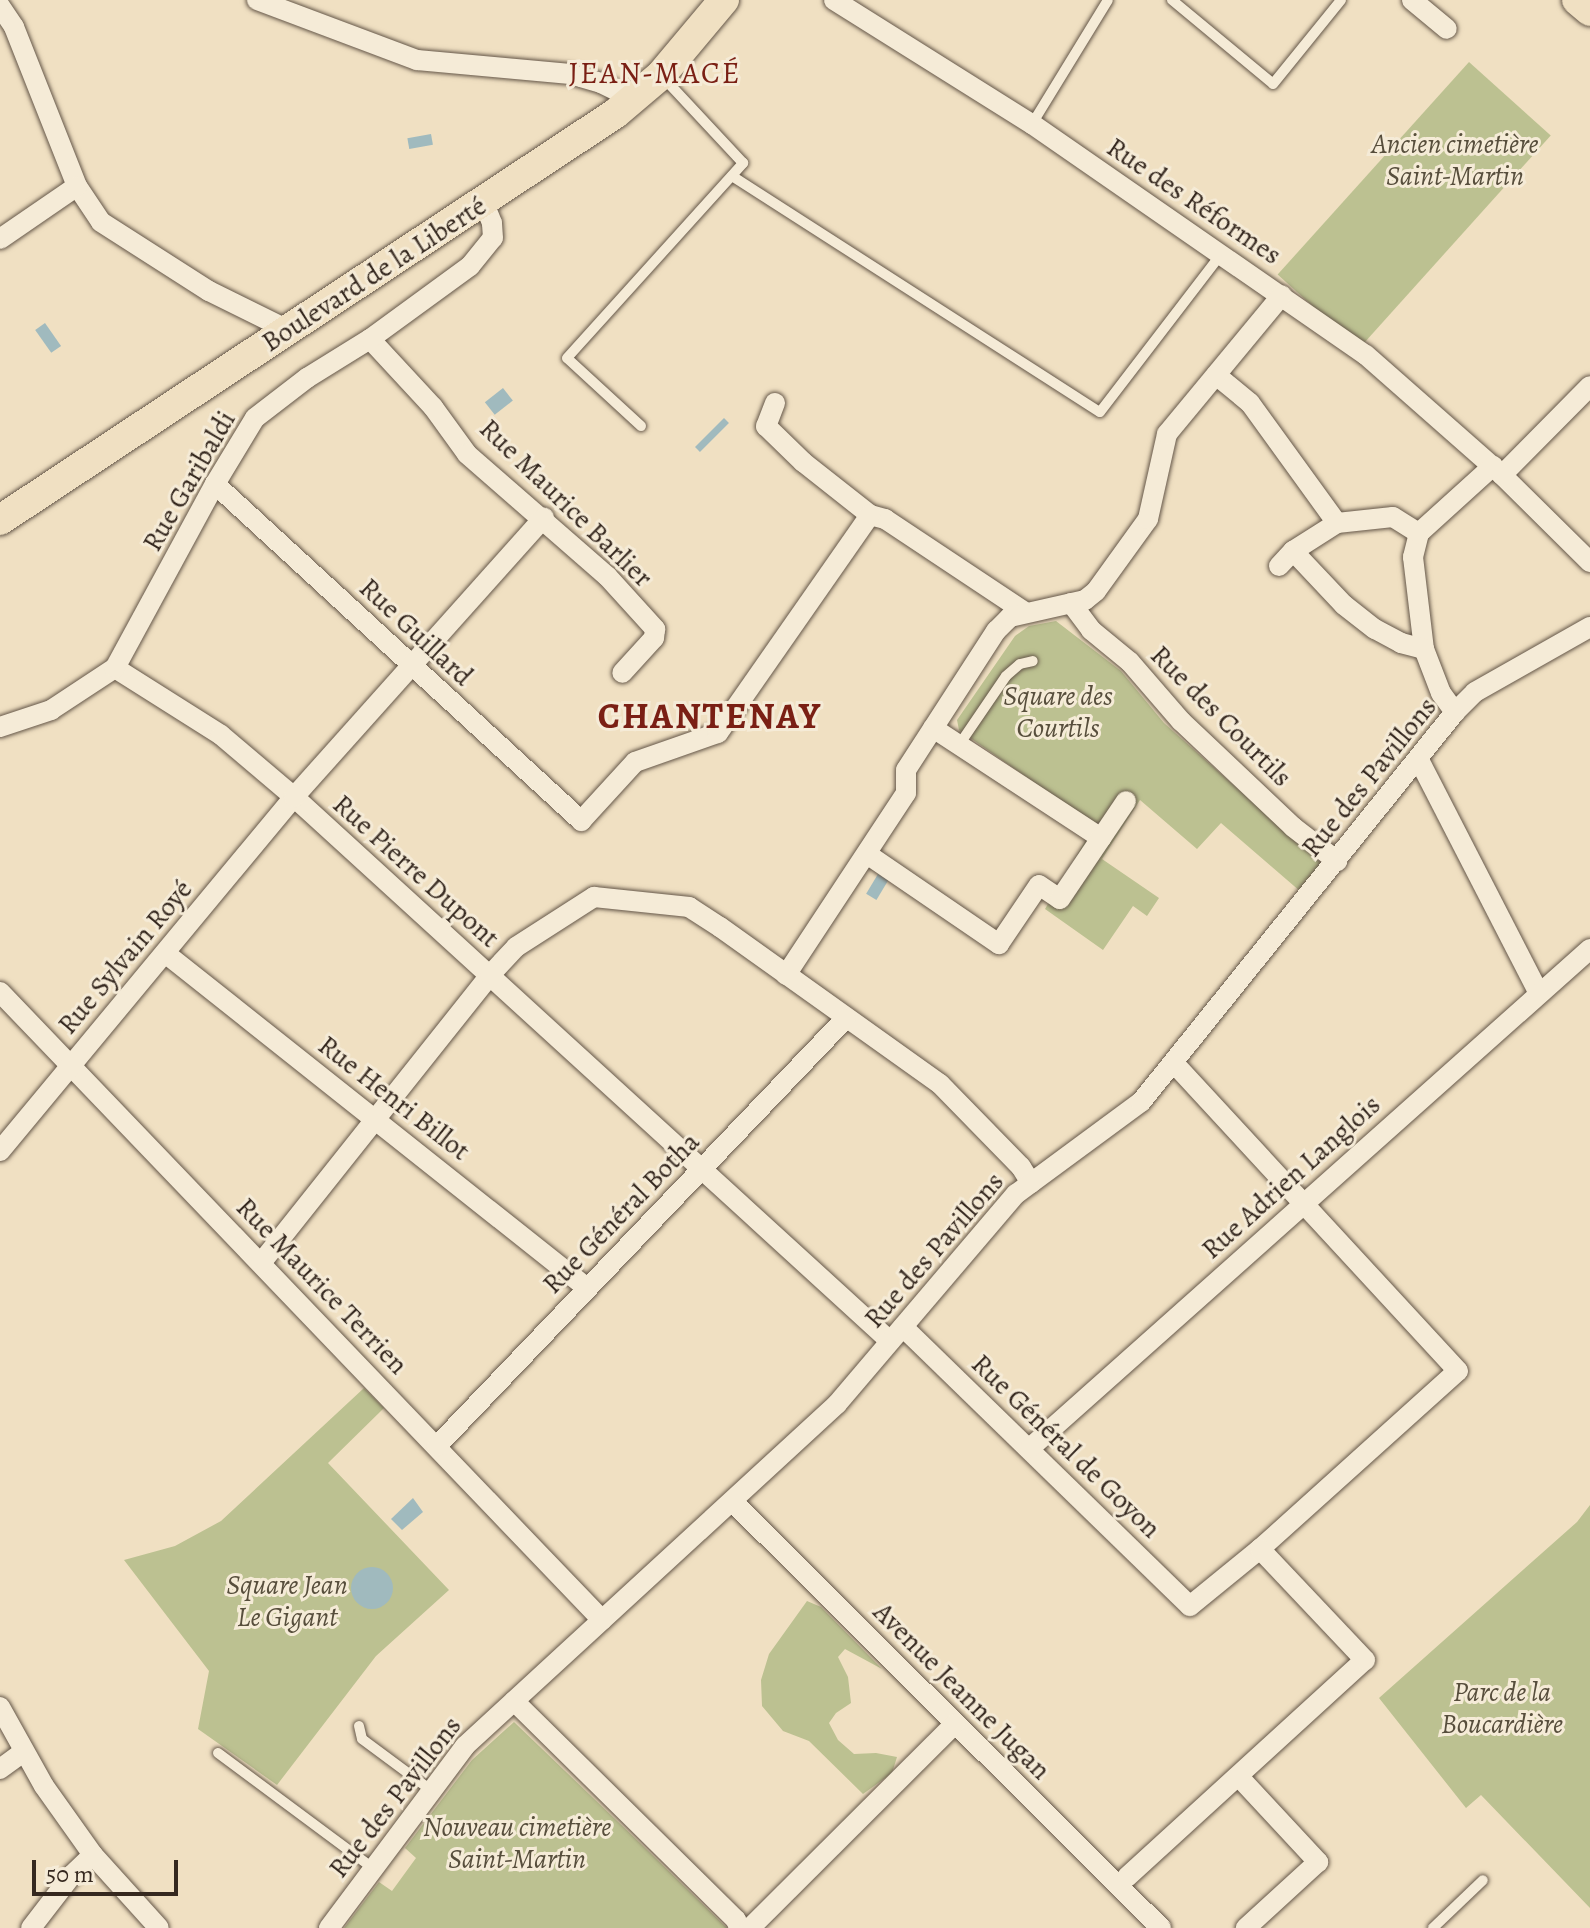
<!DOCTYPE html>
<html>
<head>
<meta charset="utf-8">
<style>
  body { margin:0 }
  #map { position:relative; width:1590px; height:1928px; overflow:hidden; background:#f0e0c2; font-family:Alegreya,serif }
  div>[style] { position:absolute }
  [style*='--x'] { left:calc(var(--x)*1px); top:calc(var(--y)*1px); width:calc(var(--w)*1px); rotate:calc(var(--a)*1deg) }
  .green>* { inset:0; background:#bcc191; transform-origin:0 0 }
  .water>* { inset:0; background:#a0babe; transform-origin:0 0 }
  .round { border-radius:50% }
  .roads { filter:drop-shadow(0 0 2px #645648) drop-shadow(0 0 2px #645648) }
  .service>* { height:10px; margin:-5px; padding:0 5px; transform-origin:5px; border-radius:5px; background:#f5ebd7 }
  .minor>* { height:20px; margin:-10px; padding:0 10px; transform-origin:10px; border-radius:10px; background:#f5ebd7 }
  .primary>* { height:30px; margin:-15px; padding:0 15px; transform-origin:15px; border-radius:15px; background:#f0e0c2 }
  span { translate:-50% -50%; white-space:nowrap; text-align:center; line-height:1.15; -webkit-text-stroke:6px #f5ebd7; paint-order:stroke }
  .park-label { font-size:28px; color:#574e3c; font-style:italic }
  .street-label { font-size:28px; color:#35281f }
  .neighbourhood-label { font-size:30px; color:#7a1f14; letter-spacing:2px }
  .district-label { font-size:36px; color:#7a1f14; font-weight:700; letter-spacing:2px }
  .scale { position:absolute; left:32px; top:1860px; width:146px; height:36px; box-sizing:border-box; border:4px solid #35281f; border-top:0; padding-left:10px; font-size:24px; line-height:28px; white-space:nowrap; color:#35281f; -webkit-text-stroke:6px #f5ebd7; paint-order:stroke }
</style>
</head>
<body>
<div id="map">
  <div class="green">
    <i style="left:1469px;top:62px;width:110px;height:286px;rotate:42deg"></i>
    <i style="clip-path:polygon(1056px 621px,1121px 671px,1164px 723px,1322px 864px,1301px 892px,1221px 823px,1197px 849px,1140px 800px,1102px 859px,1159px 898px,1147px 916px,1133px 906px,1103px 950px,1045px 909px,1087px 838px,1085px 818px,959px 730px,957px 720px,1015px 636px,1029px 626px)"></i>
    <i style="clip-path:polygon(364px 1388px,384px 1408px,328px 1463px,449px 1590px,376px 1656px,277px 1785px,198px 1729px,209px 1671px,124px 1560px,175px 1546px,221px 1521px)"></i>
    <i style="clip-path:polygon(1590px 1505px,1590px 1908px,1481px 1795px,1466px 1808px,1379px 1698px,1577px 1522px)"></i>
    <i style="clip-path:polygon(807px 1601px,821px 1607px,882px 1669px,845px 1649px,838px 1657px,848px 1677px,851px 1703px,836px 1713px,829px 1723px,838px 1740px,854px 1754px,876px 1753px,897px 1757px,892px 1773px,863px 1794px,809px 1741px,783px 1731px,762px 1706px,761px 1680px,769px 1654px)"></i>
    <i style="clip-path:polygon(514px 1722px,639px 1842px,727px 1928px,344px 1928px,379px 1882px,392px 1891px,416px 1858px,405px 1848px,472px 1760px)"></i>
  </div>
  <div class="water">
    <i style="left:431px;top:134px;width:11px;height:24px;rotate:80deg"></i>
    <i style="left:45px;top:323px;width:28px;height:12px;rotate:55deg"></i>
    <i style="left:503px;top:388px;width:16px;height:23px;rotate:52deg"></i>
    <i style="left:724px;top:418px;width:7px;height:41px;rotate:45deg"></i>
    <i style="left:878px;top:874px;width:12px;height:23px;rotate:31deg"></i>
    <i style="clip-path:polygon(413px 1498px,423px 1512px,402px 1530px,391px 1519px)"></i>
    <i class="round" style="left:351px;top:1567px;width:42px;height:42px"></i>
  </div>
  <div class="roads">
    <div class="service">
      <i style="--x:1172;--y:0;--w:131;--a:39.7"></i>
      <i style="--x:1273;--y:84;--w:108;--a:-51"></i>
      <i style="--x:1032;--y:124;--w:145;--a:-58.5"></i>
      <i style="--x:732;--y:176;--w:437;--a:32.7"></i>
      <i style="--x:1100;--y:412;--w:200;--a:-52.5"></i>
      <i style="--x:641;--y:426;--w:100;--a:-137.4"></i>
      <i style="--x:567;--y:358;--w:263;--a:-47.9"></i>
      <i style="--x:743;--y:163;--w:119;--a:-133"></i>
      <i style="--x:959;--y:745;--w:83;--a:-55.7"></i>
      <i style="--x:1006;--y:676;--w:18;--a:-41"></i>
      <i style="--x:1020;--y:664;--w:13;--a:-13"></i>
      <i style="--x:359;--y:1726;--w:13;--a:77"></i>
      <i style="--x:362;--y:1739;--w:86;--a:36.5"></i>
      <i style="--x:218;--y:1753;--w:194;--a:36.6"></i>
      <i style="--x:1433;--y:1928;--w:69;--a:-43.8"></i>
    </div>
    <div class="minor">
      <i style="--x:257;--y:0;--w:171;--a:20.6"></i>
      <i style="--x:417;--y:60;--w:154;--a:5.2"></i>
      <i style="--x:570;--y:74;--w:32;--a:16"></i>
      <i style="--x:601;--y:83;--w:37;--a:26"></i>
      <i style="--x:834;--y:0;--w:234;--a:32.1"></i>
      <i style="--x:1032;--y:124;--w:406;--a:34.7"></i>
      <i style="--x:1366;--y:355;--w:181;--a:41.4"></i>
      <i style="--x:1502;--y:475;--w:124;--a:44.7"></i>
      <i style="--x:1412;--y:0;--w:45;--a:39.6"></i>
      <i style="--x:0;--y:6;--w:25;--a:56"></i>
      <i style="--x:14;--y:27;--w:171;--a:68.4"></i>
      <i style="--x:77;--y:186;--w:43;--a:56.3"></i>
      <i style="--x:101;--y:222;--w:128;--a:32.6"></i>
      <i style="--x:209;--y:291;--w:88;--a:26.3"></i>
      <i style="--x:0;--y:239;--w:93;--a:-34.5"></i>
      <i style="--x:370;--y:339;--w:93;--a:47.2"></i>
      <i style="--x:433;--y:407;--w:58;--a:54.1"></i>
      <i style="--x:467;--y:454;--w:186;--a:41.1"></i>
      <i style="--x:607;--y:576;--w:72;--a:47.8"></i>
      <i style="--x:655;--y:629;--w:9;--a:96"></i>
      <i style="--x:654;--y:638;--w:47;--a:132.4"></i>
      <i style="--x:1216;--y:375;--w:44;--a:39.5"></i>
      <i style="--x:1250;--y:403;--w:148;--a:54.1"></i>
      <i style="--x:775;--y:403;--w:25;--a:111"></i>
      <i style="--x:766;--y:426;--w:52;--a:44.2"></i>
      <i style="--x:803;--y:462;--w:85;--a:38.3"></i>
      <i style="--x:870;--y:515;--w:16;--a:15"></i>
      <i style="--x:885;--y:519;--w:168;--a:33.6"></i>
      <i style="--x:1502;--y:475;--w:125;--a:-45.3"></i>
      <i style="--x:215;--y:484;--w:498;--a:42.6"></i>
      <i style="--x:581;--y:821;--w:80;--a:-47.5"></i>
      <i style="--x:635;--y:762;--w:88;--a:-19.3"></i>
      <i style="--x:718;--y:733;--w:266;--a:-55.1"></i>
      <i style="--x:1419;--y:533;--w:25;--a:104"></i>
      <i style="--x:1413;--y:557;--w:93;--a:83.2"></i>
      <i style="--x:1424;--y:649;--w:47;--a:68.9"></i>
      <i style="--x:1441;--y:693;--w:24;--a:54"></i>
      <i style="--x:1419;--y:533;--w:100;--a:-42.2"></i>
      <i style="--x:1293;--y:551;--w:74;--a:46.6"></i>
      <i style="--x:1344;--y:605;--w:39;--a:38"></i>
      <i style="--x:1375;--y:629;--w:30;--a:28"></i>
      <i style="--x:1401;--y:643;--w:24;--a:15"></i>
      <i style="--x:1279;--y:566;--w:21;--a:-47"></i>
      <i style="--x:1293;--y:551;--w:52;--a:-32.5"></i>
      <i style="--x:1337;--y:523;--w:56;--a:-6.1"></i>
      <i style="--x:1393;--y:517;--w:31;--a:32"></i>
      <i style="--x:1071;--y:603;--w:34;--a:53"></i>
      <i style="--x:1091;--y:630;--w:50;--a:39.4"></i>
      <i style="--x:1130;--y:662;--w:78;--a:49.2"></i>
      <i style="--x:1181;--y:721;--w:154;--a:43.4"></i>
      <i style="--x:1293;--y:827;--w:56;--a:37.7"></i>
      <i style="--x:115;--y:668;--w:125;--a:32.3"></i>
      <i style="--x:221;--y:735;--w:96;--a:40.3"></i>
      <i style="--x:294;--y:797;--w:807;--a:42.39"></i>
      <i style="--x:0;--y:727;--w:54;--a:-18.4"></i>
      <i style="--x:51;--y:710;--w:77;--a:-33.3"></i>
      <i style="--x:115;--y:668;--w:209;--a:-61.5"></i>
      <i style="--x:215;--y:484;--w:77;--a:-58.8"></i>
      <i style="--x:255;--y:418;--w:66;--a:-37.6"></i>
      <i style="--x:307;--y:378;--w:74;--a:-31.8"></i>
      <i style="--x:370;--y:339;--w:124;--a:-36.1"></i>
      <i style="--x:470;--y:266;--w:36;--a:-51"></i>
      <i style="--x:493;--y:238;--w:15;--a:-94"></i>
      <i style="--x:492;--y:223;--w:24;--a:-112"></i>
      <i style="--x:933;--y:728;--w:201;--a:33.2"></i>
      <i style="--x:1419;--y:760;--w:262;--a:62.8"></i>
      <i style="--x:867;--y:854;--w:160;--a:34.3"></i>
      <i style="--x:999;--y:944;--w:71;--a:-55.9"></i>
      <i style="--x:1039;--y:885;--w:25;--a:34"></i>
      <i style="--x:1060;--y:899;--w:118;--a:-56"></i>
      <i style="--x:165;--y:953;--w:539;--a:38.44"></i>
      <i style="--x:786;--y:975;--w:218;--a:-56.6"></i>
      <i style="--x:906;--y:793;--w:23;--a:-90"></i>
      <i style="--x:906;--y:770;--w:166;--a:-57.1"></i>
      <i style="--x:996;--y:631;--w:20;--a:-45"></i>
      <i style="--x:1010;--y:617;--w:77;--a:-12.8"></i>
      <i style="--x:1085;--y:600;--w:14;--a:-39"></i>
      <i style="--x:1096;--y:591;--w:89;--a:-54.2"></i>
      <i style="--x:1148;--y:519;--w:87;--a:-77.4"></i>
      <i style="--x:1167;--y:434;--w:180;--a:-50.4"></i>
      <i style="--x:0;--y:992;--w:870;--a:46.21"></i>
      <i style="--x:0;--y:1151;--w:460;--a:-50.3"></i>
      <i style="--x:294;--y:797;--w:375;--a:-48.2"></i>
      <i style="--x:261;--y:1263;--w:368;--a:-51.5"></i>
      <i style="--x:490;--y:975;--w:38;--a:-47"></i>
      <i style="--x:516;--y:947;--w:93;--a:-32.7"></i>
      <i style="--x:594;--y:897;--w:96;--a:6"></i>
      <i style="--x:689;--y:907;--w:37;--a:33"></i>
      <i style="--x:720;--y:927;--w:270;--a:35.5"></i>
      <i style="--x:940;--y:1084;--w:116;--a:45.7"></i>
      <i style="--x:1021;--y:1167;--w:19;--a:58"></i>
      <i style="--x:903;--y:1327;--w:400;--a:44.2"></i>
      <i style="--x:1190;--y:1606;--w:90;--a:-39.2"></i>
      <i style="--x:1260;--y:1549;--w:266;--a:-42"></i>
      <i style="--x:1458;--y:1371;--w:418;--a:-132.7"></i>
      <i style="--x:437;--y:1446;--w:591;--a:-46.3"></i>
      <i style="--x:1030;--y:1448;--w:750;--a:-41.7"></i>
      <i style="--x:733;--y:1502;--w:604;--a:44.87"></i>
      <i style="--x:514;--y:1701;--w:312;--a:44.6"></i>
      <i style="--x:736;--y:1920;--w:9;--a:69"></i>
      <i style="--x:0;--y:1707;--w:90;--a:60.9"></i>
      <i style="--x:44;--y:1786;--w:85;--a:54.6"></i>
      <i style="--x:93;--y:1855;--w:98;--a:47.9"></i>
      <i style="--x:0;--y:1769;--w:29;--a:-36"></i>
      <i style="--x:1240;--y:1778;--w:115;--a:47.1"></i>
      <i style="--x:1318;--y:1862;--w:98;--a:137.5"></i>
      <i style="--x:1127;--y:1877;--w:322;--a:-42.4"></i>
      <i style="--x:1365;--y:1660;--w:153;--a:-133.4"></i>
      <i style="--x:31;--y:1928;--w:67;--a:-52.3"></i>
      <i style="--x:72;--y:1875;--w:29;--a:-44"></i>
      <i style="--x:329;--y:1928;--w:227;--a:-53.2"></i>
      <i style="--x:465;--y:1746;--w:505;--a:-42.59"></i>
      <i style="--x:837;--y:1404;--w:276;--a:-49.6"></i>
      <i style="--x:1016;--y:1194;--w:155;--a:-36.4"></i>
      <i style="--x:1141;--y:1102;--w:501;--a:-51.16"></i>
      <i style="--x:1455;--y:712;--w:28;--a:-45"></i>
      <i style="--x:1475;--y:692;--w:132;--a:-29.5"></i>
      <i style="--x:750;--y:1928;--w:289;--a:-44.9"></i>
    </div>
    <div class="primary">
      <i style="--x:1577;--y:0;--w:17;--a:40"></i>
      <i style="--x:0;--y:520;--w:738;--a:-33.45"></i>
      <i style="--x:616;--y:113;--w:59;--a:-40.2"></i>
      <i style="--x:661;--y:75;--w:98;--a:-50"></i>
    </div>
  </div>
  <div class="park-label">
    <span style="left:1455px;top:160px">Ancien cimetière<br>Saint-Martin</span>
    <span style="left:1058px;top:712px">Square des<br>Courtils</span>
    <span style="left:287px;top:1601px">Square Jean<br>Le Gigant</span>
    <span style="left:1502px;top:1708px">Parc de la<br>Boucardière</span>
    <span style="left:517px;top:1843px">Nouveau cimetière<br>Saint-Martin</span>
  </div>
  <div class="street-label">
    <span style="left:1194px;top:201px;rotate:34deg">Rue des Réformes</span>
    <span style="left:374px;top:274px;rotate:-33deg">Boulevard de la Liberté</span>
    <span style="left:189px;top:481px;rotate:-60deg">Rue Garibaldi</span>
    <span style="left:566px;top:503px;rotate:44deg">Rue Maurice Barlier</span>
    <span style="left:416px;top:632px;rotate:43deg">Rue Guillard</span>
    <span style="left:1221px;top:716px;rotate:45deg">Rue des Courtils</span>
    <span style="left:1369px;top:777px;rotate:-51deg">Rue des Pavillons</span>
    <span style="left:416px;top:871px;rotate:42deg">Rue Pierre Dupont</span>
    <span style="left:125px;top:957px;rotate:-50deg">Rue Sylvain Royé</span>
    <span style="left:394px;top:1098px;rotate:38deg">Rue Henri Billot</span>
    <span style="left:1291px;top:1177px;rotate:-42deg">Rue Adrien Langlois</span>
    <span style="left:621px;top:1213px;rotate:-46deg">Rue Général Botha</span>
    <span style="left:934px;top:1250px;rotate:-49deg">Rue des Pavillons</span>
    <span style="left:322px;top:1286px;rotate:46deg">Rue Maurice Terrien</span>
    <span style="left:1066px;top:1446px;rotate:44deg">Rue Général de Goyon</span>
    <span style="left:962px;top:1691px;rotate:45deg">Avenue Jeanne Jugan</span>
    <span style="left:395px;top:1797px;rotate:-52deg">Rue des Pavillons</span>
  </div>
  <div class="neighbourhood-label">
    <span style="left:655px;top:73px">JEAN-MACÉ</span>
  </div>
  <div class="district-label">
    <span style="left:710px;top:716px">CHANTENAY</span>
  </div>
  <div class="scale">50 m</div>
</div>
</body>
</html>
